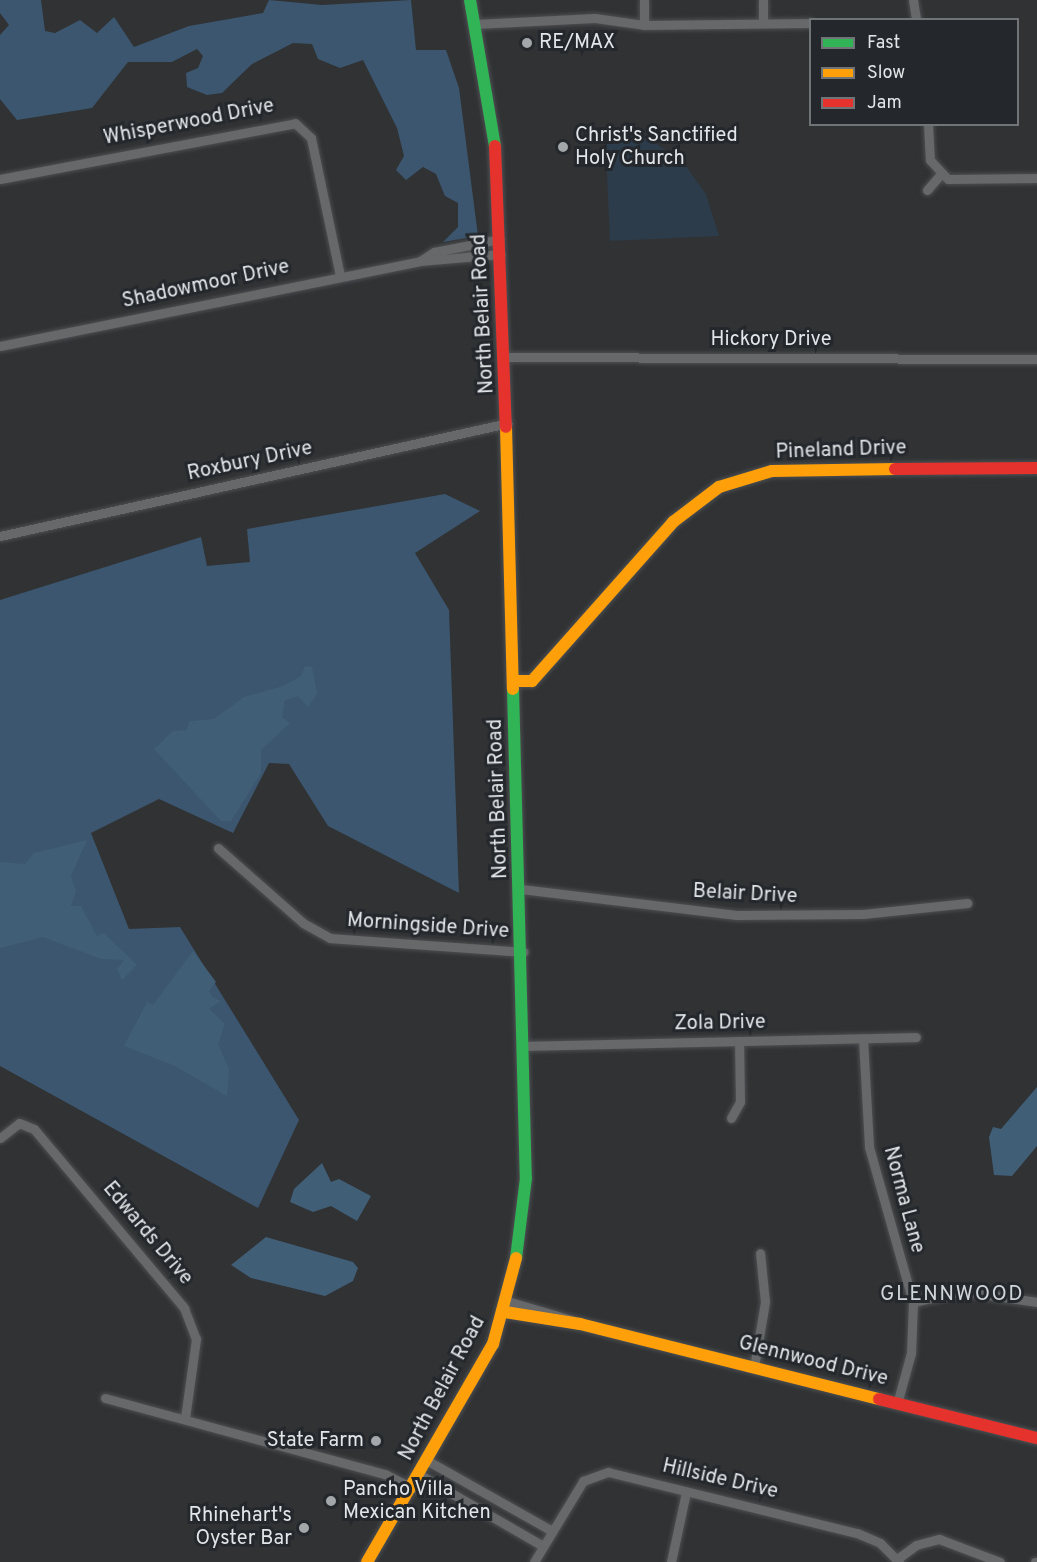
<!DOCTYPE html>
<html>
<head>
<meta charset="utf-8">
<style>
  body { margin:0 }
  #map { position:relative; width:1037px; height:1562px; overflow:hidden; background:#303234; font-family:Overpass,sans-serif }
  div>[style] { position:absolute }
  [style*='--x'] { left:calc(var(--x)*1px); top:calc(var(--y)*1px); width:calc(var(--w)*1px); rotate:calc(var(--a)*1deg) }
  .green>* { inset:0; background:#2d3c4a }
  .forest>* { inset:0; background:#3b566e }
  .water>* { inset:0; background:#415e77 }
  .roads { filter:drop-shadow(0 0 2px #4d4f51) drop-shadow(0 0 2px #4d4f51) }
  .street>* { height:9px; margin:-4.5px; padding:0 4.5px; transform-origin:4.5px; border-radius:4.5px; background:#66686a }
  .fast>* { height:12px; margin:-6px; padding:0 6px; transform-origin:6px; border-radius:6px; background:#30b455 }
  .slow>* { height:12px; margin:-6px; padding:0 6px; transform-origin:6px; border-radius:6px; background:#ff9f0a }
  .jam>* { height:12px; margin:-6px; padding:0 6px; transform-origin:6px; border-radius:6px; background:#e5322d }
  .dots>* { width:16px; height:16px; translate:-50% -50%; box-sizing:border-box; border:3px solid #24282c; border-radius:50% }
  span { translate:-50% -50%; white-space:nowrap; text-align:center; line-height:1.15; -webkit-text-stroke:6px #24282c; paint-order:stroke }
  .poi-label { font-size:20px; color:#e3e6e8 }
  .left { translate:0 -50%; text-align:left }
  .right { translate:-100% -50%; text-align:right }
  .street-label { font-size:20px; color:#e3e6e8 }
  .neighbourhood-label { font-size:21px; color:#cfd5da; letter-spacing:1.5px }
  .legend { position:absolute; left:809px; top:18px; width:210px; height:108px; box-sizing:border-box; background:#24282c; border:2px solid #707477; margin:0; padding:8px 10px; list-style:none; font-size:18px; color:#e3e6e8 }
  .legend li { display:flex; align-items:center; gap:12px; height:30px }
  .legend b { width:30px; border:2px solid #707477 }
</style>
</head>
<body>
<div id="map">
  <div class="green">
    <i style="clip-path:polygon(605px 127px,649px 138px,685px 165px,706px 194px,719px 236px,610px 241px)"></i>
  </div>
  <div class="forest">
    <i style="clip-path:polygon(0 0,41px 0,45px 31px,55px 33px,80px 20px,97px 33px,114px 17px,134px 47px,189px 26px,263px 13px,269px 0,322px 5px,411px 0,416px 50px,446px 50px,459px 88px,478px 236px,443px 242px,458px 227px,458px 203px,445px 196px,436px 174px,423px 167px,406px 180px,396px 170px,404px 156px,397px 128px,363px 60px,340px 68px,318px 59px,312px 44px,293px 43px,252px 64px,222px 93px,207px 95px,187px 87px,186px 73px,198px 68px,203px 56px,197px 49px,172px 62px,128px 62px,92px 108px,17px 120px,0 99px,0 35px,9px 25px,0 13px)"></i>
    <i style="clip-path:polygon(445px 494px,480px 511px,415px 553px,449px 610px,459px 893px,328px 826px,289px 764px,269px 763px,233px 833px,159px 799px,91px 833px,129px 929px,180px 927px,299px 1120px,258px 1208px,0 1066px,0 600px,201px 537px,207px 566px,250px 562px,247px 529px)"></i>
  </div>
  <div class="water">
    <i style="clip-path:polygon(305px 666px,312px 667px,317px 694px,308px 707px,298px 696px,285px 700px,282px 717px,290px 723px,261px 750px,261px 773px,231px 821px,221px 821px,154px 749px,173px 731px,186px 730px,190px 721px,214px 719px,244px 697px,283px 686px,301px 676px)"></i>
    <i style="clip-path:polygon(87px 840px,71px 876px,76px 891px,71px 906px,81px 906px,97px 936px,104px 933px,137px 965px,122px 980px,117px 969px,124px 960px,101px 959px,43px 937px,0 948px,0 862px,25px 864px,34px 853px)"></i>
    <i style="clip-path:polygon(193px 951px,216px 982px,209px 991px,212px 997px,221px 1001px,209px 1009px,225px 1024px,218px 1044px,229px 1069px,227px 1096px,175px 1066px,124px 1046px,147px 1002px,153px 1005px)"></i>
    <i style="clip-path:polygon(1037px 1087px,1037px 1146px,1012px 1176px,994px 1175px,989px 1137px,993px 1127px,1001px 1129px)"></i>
    <i style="clip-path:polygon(322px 1163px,331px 1182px,339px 1179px,371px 1196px,357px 1221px,331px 1206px,313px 1212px,290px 1202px,294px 1189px)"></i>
    <i style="clip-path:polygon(266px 1237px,353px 1262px,358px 1268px,353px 1281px,325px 1296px,251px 1278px,231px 1265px)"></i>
  </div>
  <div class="roads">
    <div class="street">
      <i style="--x:644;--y:0;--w:25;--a:90"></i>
      <i style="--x:763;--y:0;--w:23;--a:90"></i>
      <i style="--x:913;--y:0;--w:20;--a:81"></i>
      <i style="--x:475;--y:24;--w:120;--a:-2.9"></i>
      <i style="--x:595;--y:18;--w:49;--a:8.1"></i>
      <i style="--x:644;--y:25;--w:166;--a:-0.7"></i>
      <i style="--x:928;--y:124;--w:36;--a:87"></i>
      <i style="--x:930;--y:160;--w:26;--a:47"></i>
      <i style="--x:948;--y:179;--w:89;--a:-0.6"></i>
      <i style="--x:0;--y:179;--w:300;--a:-10.7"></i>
      <i style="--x:295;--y:123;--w:22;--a:43"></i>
      <i style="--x:311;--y:138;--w:141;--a:78.1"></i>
      <i style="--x:927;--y:190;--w:20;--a:-49"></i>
      <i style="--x:420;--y:261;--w:17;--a:-33"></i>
      <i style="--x:434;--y:252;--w:67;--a:-11.1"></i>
      <i style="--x:0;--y:346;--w:429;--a:-11.4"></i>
      <i style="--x:420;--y:261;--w:81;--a:-4.9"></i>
      <i style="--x:505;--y:357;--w:532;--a:0.22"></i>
      <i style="--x:0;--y:536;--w:520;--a:-12.54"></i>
      <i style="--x:218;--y:848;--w:113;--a:41.4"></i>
      <i style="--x:303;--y:923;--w:31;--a:29"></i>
      <i style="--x:330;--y:938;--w:194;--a:4.1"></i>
      <i style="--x:521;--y:889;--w:217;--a:6.9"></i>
      <i style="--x:736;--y:915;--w:127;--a:-0.5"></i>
      <i style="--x:863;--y:914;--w:105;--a:-6"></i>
      <i style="--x:863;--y:1039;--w:108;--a:86.8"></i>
      <i style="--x:869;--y:1147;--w:161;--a:74.2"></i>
      <i style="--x:913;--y:1302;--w:51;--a:92.2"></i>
      <i style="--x:911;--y:1353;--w:53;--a:105.4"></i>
      <i style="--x:525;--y:1046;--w:391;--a:-1.3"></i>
      <i style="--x:731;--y:1118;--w:18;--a:-61"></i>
      <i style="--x:740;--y:1102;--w:61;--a:-90.9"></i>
      <i style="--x:0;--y:1138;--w:24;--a:-38"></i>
      <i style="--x:19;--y:1123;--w:16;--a:22"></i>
      <i style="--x:34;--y:1129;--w:234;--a:50"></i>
      <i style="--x:184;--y:1308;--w:33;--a:69"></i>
      <i style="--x:196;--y:1339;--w:80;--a:97.9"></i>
      <i style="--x:507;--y:1301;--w:71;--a:16.4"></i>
      <i style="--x:913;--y:1302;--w:50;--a:-12.7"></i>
      <i style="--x:962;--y:1291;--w:76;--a:8.3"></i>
      <i style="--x:754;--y:1367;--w:66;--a:-80.4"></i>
      <i style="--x:765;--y:1302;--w:49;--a:-95.8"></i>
      <i style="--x:105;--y:1398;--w:290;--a:15.2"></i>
      <i style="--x:385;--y:1474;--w:31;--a:27"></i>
      <i style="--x:428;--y:1461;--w:142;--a:29.4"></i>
      <i style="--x:420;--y:1475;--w:142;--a:30"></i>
      <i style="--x:897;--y:1559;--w:24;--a:-36"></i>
      <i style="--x:916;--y:1545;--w:24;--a:-15"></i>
      <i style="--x:939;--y:1539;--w:65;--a:20.7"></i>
      <i style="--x:534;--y:1562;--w:95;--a:-58.8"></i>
      <i style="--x:583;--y:1481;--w:27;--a:-20"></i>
      <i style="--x:608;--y:1472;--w:256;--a:13.8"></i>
      <i style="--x:857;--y:1533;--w:25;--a:23"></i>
      <i style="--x:880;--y:1543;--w:27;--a:45"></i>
      <i style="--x:671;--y:1562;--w:72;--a:-77.9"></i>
      <i style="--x:1035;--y:1562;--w:2;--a:0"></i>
    </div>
    <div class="fast">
      <i style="--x:470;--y:0;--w:148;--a:80.3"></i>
      <i style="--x:513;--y:689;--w:489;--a:88.5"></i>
      <i style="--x:526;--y:1178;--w:81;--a:97.1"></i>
    </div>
    <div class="slow">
      <i style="--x:506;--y:427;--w:262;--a:88.5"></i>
      <i style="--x:516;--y:681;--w:16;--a:0"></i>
      <i style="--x:532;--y:681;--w:213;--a:-48.4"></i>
      <i style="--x:673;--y:522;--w:58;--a:-37.3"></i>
      <i style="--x:719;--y:487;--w:55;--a:-16.8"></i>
      <i style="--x:772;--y:471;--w:123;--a:-0.9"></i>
      <i style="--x:505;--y:1312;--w:76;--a:9.1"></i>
      <i style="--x:580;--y:1324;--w:308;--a:14.1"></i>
      <i style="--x:367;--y:1562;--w:252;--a:-60"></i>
      <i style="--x:493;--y:1344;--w:89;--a:-75"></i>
    </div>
    <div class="jam">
      <i style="--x:495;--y:146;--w:281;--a:87.8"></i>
      <i style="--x:895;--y:469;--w:142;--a:-0.4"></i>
      <i style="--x:879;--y:1399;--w:163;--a:13.9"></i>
    </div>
  </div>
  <div class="dots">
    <i style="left:527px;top:43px;background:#a4a7a9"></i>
    <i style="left:563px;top:147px;background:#a4a7a9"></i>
    <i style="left:376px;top:1441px;background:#a4a7a9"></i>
    <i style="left:331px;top:1501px;background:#a4a7a9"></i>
    <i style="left:304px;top:1528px;background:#a4a7a9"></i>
  </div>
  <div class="poi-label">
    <span class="left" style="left:539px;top:43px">RE/MAX</span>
    <span class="left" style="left:575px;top:148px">Christ's Sanctified<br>Holy Church</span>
    <span class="right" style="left:364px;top:1441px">State Farm</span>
    <span class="left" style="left:343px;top:1502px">Pancho Villa<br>Mexican Kitchen</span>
    <span class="right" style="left:292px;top:1528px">Rhinehart's<br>Oyster Bar</span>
  </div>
  <div class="street-label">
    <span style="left:189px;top:123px;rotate:-11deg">Whisperwood Drive</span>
    <span style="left:206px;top:285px;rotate:-12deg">Shadowmoor Drive</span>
    <span style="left:484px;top:314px;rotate:-93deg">North Belair Road</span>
    <span style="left:771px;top:340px">Hickory Drive</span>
    <span style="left:841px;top:451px;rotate:-2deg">Pineland Drive</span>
    <span style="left:250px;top:462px;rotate:-12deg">Roxbury Drive</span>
    <span style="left:499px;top:799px;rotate:-92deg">North Belair Road</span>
    <span style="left:745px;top:895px;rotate:3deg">Belair Drive</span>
    <span style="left:428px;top:927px;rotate:4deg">Morningside Drive</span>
    <span style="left:720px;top:1024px;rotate:-1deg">Zola Drive</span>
    <span style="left:903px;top:1200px;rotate:75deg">Norma Lane</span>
    <span style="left:147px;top:1234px;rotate:50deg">Edwards Drive</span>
    <span style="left:813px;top:1362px;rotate:14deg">Glennwood Drive</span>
    <span style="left:443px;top:1389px;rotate:-62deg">North Belair Road</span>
    <span style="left:720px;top:1480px;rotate:13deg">Hillside Drive</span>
  </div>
  <div class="neighbourhood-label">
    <span style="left:952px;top:1295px">GLENNWOOD</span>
  </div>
  <ul class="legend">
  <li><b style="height:8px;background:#30b455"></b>Fast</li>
  <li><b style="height:8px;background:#ff9f0a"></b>Slow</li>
  <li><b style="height:8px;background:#e5322d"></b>Jam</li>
  </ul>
</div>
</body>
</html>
